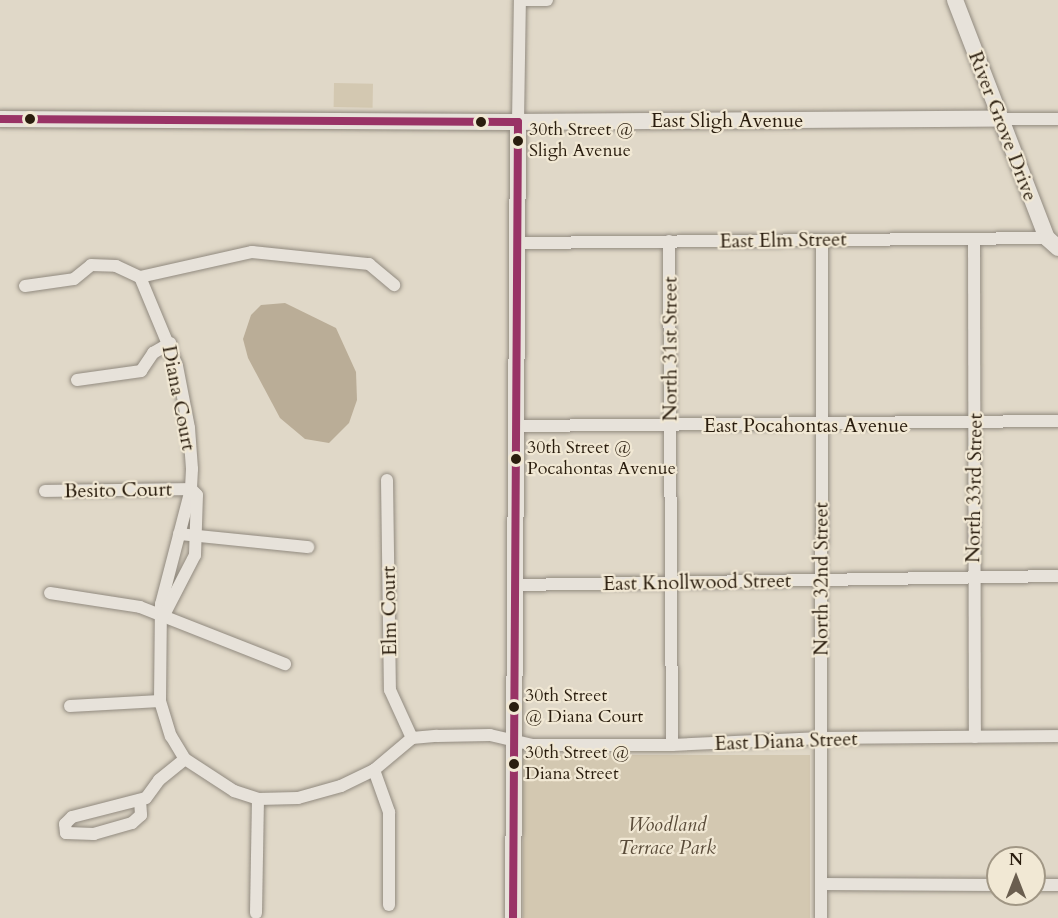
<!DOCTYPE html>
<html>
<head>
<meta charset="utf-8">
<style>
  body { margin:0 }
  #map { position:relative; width:1058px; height:918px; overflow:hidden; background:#e0d8c8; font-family:Cardo,serif }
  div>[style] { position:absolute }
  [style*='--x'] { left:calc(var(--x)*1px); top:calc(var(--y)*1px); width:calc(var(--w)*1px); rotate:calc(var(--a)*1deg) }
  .green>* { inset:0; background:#d3c8b1; transform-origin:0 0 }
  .water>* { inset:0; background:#baad97 }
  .roads { filter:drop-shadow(0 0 2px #918a7f) drop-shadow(0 0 2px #918a7f) }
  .street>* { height:12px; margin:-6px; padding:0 6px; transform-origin:6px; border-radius:6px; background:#e7e2da }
  .secondary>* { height:16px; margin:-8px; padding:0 8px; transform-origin:8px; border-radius:8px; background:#e7e2da }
  .bus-1>* { height:8px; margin:-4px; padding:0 4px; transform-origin:4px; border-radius:4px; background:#936 }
  .dots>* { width:16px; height:16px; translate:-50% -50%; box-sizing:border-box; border:3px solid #f1e8d4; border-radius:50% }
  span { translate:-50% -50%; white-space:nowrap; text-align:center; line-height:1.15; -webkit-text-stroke:4.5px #f1e8d4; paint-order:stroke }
  .bus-label { font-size:18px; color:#2a1d0e }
  .left { translate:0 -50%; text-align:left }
  .street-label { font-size:20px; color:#2a1d0e }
  .park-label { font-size:20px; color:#5a4c3a; font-style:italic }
  .north { position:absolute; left:986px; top:846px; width:60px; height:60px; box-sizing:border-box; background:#f1e8d4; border:2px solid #a19785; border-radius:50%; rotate:0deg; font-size:16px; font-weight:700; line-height:24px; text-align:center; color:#2a1d0e }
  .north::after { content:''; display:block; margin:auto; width:21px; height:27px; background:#6a5e4f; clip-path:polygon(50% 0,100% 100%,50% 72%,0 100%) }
</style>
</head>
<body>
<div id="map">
  <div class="green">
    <i style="left:334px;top:83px;width:39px;height:24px;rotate:1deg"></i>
    <i style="left:523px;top:755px;width:287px;height:163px"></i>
  </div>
  <div class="water">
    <i style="clip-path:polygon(285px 303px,336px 328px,356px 372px,357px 400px,349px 423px,329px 443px,305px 439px,280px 418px,248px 358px,243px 339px,251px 315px,261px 305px)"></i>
  </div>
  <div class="roads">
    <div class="street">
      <i style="--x:520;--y:0;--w:27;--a:0"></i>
      <i style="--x:998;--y:119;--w:60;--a:0"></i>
      <i style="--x:518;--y:122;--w:122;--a:-89.1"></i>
      <i style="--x:974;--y:239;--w:498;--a:89.9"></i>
      <i style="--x:669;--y:241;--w:504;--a:89.66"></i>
      <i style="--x:519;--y:243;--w:528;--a:-0.54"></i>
      <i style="--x:140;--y:277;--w:96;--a:67.4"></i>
      <i style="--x:177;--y:366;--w:63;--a:79"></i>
      <i style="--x:189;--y:428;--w:41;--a:85.8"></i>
      <i style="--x:192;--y:469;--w:20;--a:93"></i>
      <i style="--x:191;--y:489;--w:119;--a:104.6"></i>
      <i style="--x:161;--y:604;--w:97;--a:90.6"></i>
      <i style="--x:160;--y:701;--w:37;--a:73"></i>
      <i style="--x:171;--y:736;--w:27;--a:59"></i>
      <i style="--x:185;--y:759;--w:59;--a:33.1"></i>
      <i style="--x:234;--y:791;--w:25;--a:18"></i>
      <i style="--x:258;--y:799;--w:40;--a:-1.4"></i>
      <i style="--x:298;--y:798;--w:45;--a:-15.6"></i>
      <i style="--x:341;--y:786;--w:37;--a:-26"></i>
      <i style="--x:374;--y:770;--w:50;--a:-40.1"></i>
      <i style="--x:412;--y:738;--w:25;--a:-5"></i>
      <i style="--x:437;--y:736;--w:53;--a:-1.1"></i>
      <i style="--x:490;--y:735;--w:44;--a:13.1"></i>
      <i style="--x:533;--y:745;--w:139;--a:0"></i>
      <i style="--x:672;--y:745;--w:149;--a:-2.7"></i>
      <i style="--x:821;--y:738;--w:237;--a:-0.5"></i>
      <i style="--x:140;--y:277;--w:115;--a:-12.6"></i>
      <i style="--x:252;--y:252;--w:118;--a:5.9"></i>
      <i style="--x:369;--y:264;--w:33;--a:40"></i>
      <i style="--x:25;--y:286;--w:49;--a:-8.1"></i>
      <i style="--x:74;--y:279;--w:22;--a:-39"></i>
      <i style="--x:91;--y:265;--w:25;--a:2"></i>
      <i style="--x:116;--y:266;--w:26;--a:25"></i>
      <i style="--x:77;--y:380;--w:65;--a:-8"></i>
      <i style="--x:141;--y:371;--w:22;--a:-56"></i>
      <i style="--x:153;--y:353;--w:20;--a:-30"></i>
      <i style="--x:517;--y:426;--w:541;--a:-0.53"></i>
      <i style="--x:387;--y:480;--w:210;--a:89.2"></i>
      <i style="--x:390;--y:690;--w:53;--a:65.4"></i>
      <i style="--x:45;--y:491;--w:146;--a:-0.8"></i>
      <i style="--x:179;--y:534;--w:130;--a:5.8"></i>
      <i style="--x:516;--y:585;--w:542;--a:-0.95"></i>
      <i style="--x:50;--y:593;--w:91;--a:8.8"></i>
      <i style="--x:140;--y:607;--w:156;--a:21.5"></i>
      <i style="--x:163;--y:617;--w:70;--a:-62.7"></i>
      <i style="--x:195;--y:555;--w:60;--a:-88.1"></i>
      <i style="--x:197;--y:495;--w:8;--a:-135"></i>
      <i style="--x:70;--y:706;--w:90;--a:-3.2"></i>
      <i style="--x:374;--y:770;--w:45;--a:70.3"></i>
      <i style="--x:389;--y:812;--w:93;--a:90"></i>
      <i style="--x:140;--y:800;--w:15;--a:86"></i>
      <i style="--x:141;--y:815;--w:12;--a:138"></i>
      <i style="--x:132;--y:823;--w:40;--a:164"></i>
      <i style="--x:94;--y:834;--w:28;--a:-178"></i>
      <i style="--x:66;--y:833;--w:9;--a:-96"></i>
      <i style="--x:65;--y:824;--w:10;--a:-45"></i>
      <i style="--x:72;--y:817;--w:76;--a:-14.4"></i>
      <i style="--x:146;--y:798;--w:22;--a:-54"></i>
      <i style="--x:159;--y:780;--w:33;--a:-39"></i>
      <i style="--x:821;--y:884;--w:177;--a:0.3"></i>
      <i style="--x:1034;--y:885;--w:24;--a:0"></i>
      <i style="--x:256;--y:913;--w:114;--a:-89"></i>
      <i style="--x:821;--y:918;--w:678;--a:-89.92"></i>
    </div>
    <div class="secondary">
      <i style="--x:955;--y:0;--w:255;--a:68.9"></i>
      <i style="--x:1047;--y:238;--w:15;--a:42"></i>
      <i style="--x:0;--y:119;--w:518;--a:0.33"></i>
      <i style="--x:518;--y:122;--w:480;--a:-0.4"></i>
      <i style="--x:513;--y:918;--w:796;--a:-89.64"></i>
    </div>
  </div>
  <div class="bus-1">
    <i style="--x:0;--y:119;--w:518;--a:0.33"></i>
    <i style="--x:518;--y:122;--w:796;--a:90.36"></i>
  </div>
  <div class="dots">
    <i style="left:30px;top:119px;background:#2a1d0e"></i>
    <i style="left:481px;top:122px;background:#2a1d0e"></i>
    <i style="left:518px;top:141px;background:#2a1d0e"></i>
    <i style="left:516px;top:459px;background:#2a1d0e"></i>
    <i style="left:514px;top:707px;background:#2a1d0e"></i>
    <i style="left:514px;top:764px;background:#2a1d0e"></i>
  </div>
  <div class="bus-label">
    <span class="left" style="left:529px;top:141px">30th Street @<br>Sligh Avenue</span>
    <span class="left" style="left:527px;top:459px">30th Street @<br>Pocahontas Avenue</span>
    <span class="left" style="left:525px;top:707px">30th Street<br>@ Diana Court</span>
    <span class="left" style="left:525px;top:764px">30th Street @<br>Diana Street</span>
  </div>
  <div class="street-label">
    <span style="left:727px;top:120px">East Sligh Avenue</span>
    <span style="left:1003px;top:126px;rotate:69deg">River Grove Drive</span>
    <span style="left:783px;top:240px;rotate:-1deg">East Elm Street</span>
    <span style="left:670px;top:349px;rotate:-90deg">North 31st Street</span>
    <span style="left:179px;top:398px;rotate:79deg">Diana Court</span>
    <span style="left:806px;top:425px">East Pocahontas Avenue</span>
    <span style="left:974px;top:488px;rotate:-89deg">North 33rd Street</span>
    <span style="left:118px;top:490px;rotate:-1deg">Besito Court</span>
    <span style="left:821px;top:579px;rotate:-90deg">North 32nd Street</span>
    <span style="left:697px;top:582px;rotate:-1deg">East Knollwood Street</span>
    <span style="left:389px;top:611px;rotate:-91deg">Elm Court</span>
    <span style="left:786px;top:741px;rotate:-2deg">East Diana Street</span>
  </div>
  <div class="park-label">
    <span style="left:667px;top:836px">Woodland<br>Terrace Park</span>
  </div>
  <div class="north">N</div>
</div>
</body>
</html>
